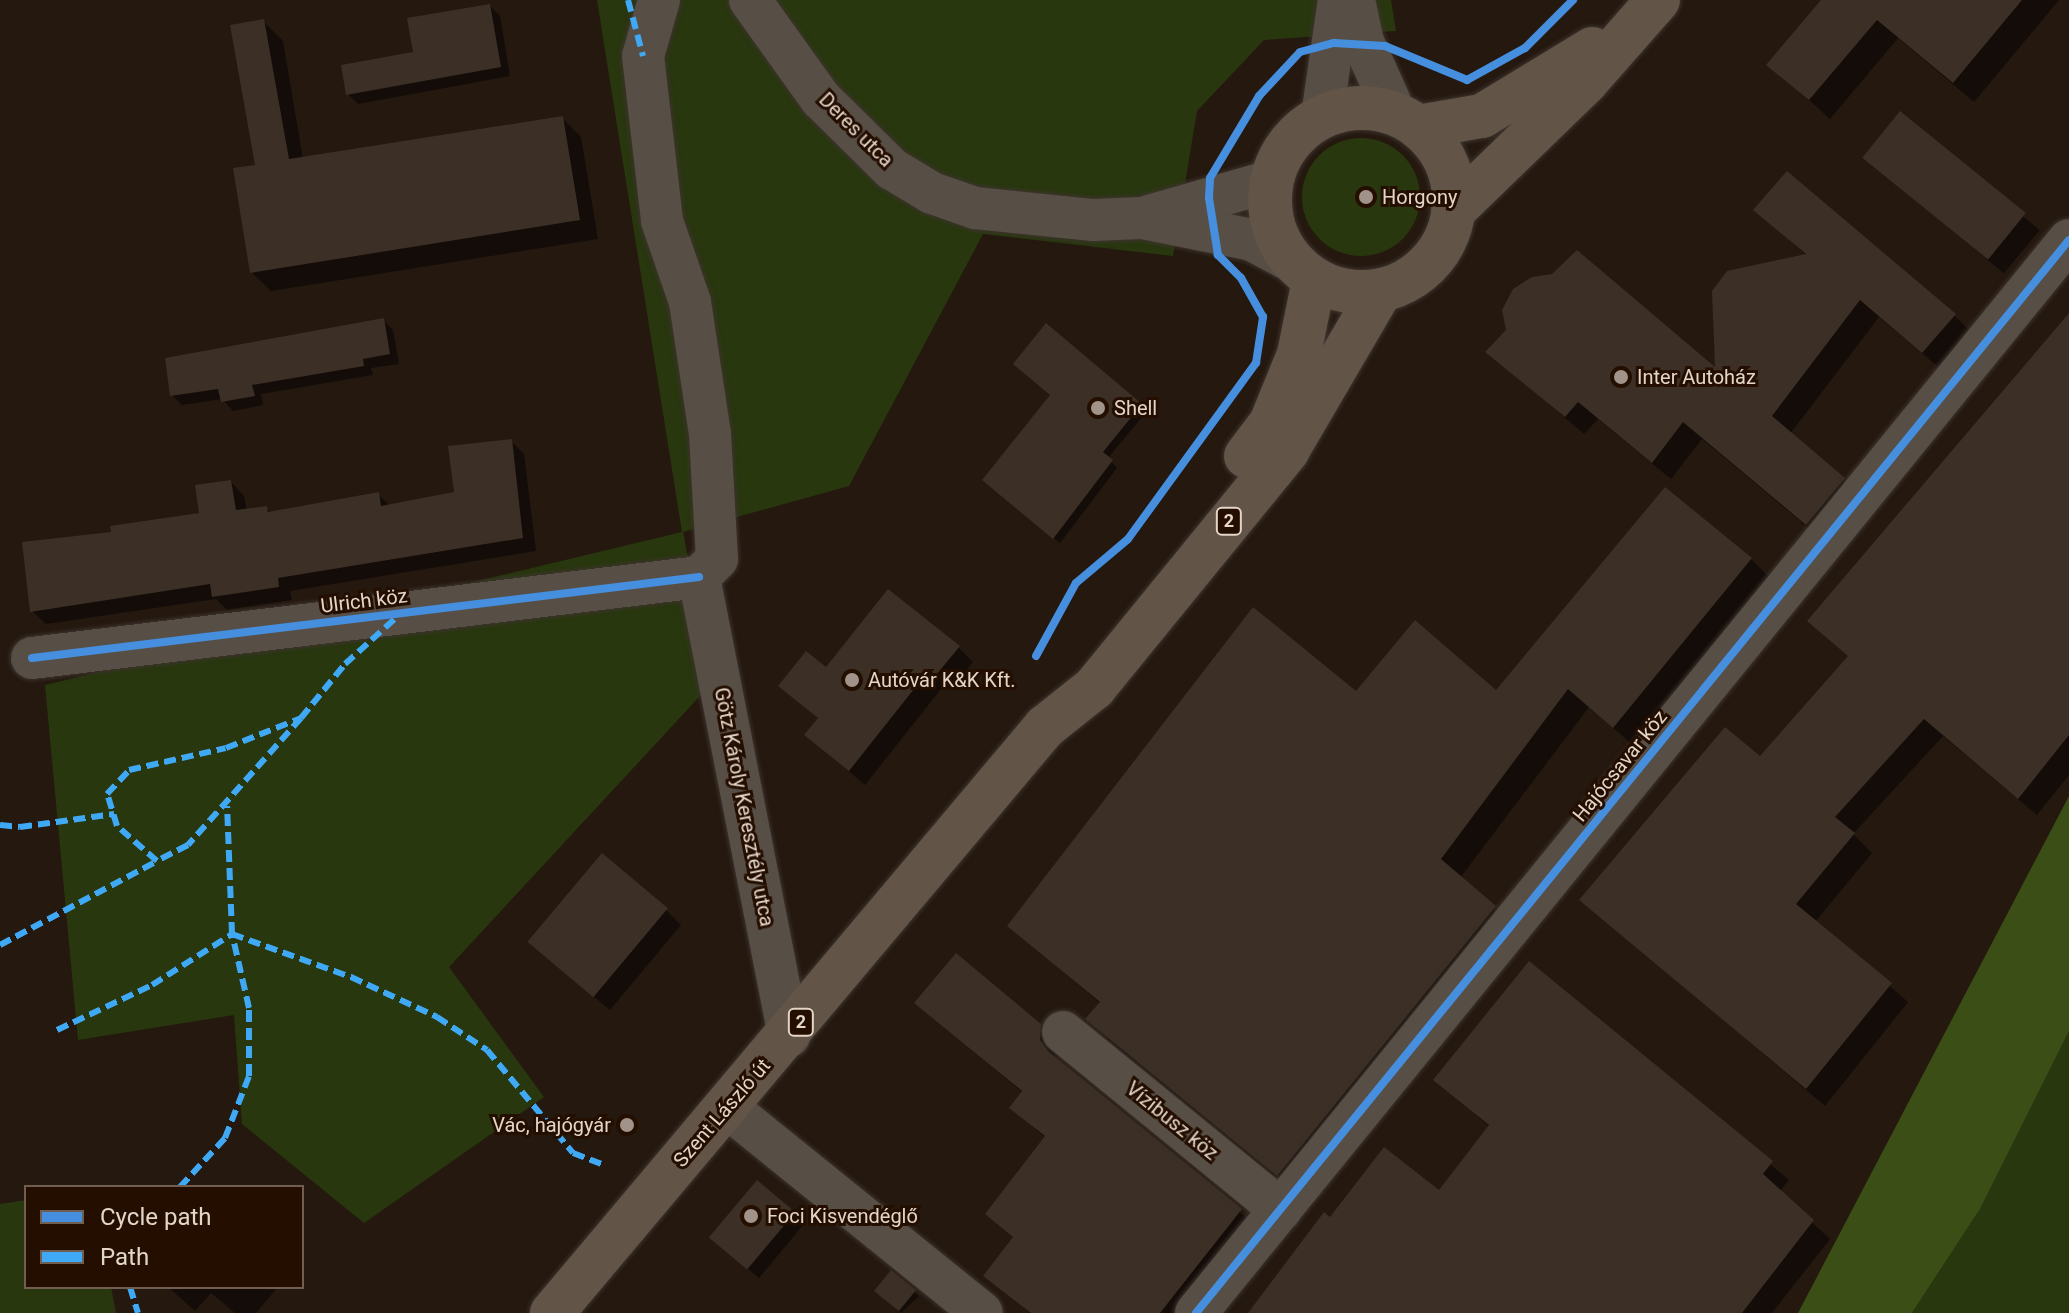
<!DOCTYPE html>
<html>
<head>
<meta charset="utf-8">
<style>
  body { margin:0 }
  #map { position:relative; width:2069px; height:1313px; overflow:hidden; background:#24180f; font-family:Roboto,sans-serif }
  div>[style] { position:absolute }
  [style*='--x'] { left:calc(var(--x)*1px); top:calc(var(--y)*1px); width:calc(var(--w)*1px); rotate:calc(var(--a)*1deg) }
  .green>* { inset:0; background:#28370e }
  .round { border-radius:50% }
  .forest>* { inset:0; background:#3a4e16 }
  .shadow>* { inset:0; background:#0007; transform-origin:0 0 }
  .building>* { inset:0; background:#3c3026; transform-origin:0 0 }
  .roads { filter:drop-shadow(0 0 2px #3d332d) drop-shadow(0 0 2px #3d332d) }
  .minor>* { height:42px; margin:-21px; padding:0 21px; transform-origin:21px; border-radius:21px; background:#574e46 }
  .major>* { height:44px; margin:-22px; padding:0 22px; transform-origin:22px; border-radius:22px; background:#625447 }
  .major>.ring { margin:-22px; padding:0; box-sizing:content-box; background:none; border:44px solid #625447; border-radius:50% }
  .quiet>* { height:6px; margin-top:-3px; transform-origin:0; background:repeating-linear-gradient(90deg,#3fa9f5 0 12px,transparent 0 18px) }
  .cycleway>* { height:8px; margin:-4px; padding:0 4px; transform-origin:4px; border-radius:4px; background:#468fdf }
  .dots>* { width:22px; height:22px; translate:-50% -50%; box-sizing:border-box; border:4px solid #230e00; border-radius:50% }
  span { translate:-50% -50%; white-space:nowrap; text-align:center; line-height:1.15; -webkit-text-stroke:6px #230e00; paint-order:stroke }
  .shield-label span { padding:2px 6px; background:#230e00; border:2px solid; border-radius:6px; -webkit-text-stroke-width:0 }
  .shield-label { font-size:18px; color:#e4d5ca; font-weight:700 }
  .street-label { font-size:20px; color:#e4d5ca }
  .poi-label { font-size:20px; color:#e4d5ca }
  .left { translate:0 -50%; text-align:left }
  .right { translate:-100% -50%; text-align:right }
  .legend { position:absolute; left:24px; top:1185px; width:280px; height:104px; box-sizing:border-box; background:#230e00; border:2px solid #705e51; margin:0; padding:10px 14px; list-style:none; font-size:24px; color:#e4d5ca }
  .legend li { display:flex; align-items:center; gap:16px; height:40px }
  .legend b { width:40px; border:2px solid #705e51 }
</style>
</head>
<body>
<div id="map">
  <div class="green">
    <i style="clip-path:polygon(597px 0,1391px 0,1396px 31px,1264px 40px,1197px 111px,1173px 256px,983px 234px,849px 486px,683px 532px,712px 683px,449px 967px,544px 1097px,364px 1223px,242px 1124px,234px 1015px,78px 1040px,45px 685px,682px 532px)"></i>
    <i class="round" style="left:1302px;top:138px;width:118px;height:118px"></i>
    <i style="clip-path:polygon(2069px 1031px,2069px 1313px,1912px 1313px,1980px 1209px)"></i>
    <i style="clip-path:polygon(26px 1200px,26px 1287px,111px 1287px,116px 1313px,0 1313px,0 1204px)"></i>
  </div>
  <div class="forest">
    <i style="clip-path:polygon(2069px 796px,2069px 1031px,1980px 1209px,1912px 1313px,1798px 1313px)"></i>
  </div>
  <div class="shadow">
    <i style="clip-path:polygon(1823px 0,2059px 0,1974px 102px,1898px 38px,1830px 119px,1769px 64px)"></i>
    <i style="clip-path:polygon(490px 6px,500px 16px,510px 76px,358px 104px,348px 94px)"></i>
    <i style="clip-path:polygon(264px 22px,283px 41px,303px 159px,562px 118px,581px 137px,598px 239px,271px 291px,251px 272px)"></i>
    <i style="left:1901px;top:114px;width:181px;height:56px;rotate:40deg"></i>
    <i style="clip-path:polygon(1756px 210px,1955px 316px,1973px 334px,1942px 370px,1879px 317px,1790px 434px,1862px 497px,1825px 542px,1702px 439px,1671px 479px,1598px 419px,1584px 434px,1488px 352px,1717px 372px,1807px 256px)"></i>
    <i style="clip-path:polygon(2069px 313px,2069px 775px,2037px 815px,1943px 736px,1853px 834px,1872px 853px,1815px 922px,1908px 1002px,1825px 1106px,1582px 900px,1760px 759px,1850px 657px,1809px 621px)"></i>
    <i style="clip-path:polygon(383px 320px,393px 330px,399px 364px,371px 368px,373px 375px,261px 394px,263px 405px,233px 411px,222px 399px,182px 405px,172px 395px)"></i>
    <i style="clip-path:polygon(1052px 395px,1141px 405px,1147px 411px,1108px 458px,1117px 468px,1060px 543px,990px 486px)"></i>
    <i style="clip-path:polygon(511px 441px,524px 454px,536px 551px,290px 591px,292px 600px,227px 610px,216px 599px,46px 624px,32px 611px,113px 534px,202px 515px,231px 482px,244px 496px,247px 511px,266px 508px,272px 514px,378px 494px,390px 506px,456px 494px)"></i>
    <i style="clip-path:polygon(1751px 559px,1771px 579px,1634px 746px,1589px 707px,1460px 878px,1514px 928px,1298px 1194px,1108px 1039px,1088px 1019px,1101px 1004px,1009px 926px,1356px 694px,1497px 693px)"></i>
    <i style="clip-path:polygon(958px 647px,973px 662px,952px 689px,945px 684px,865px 785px,807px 735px,819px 719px,781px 686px,826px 670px)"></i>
    <i style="clip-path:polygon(666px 910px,681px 925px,610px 1010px,546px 957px)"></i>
    <i style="clip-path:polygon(1529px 964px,1789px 1180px,1779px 1192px,1830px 1239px,1772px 1313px,1248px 1313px,1331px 1220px,1439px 1192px,1490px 1127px,1436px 1080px)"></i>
    <i style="clip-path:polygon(917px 1003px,1040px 1025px,1056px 1041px,1055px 1057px,1256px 1226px,1185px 1313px,1030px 1313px,986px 1275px,1014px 1238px,987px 1214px,1046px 1138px,1011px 1108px,1023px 1093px)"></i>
    <i style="clip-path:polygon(757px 1183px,804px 1224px,759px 1278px,722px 1247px)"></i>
    <i style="clip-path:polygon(168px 1287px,278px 1287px,256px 1313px,235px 1313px,211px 1293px,195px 1311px)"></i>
    <i style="clip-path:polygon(876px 1290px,914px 1292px,919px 1296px,901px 1313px)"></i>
  </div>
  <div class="building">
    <i style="clip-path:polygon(1821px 0,2022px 0,1953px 83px,1877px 20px,1809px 100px,1766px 65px)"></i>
    <i style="clip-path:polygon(490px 4px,501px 67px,346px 95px,341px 65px,413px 52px,407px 18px)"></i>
    <i style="clip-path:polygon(264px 19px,289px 159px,563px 116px,580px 220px,250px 273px,233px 168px,255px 165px,230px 25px)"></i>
    <i style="left:1900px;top:111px;width:162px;height:60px;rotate:39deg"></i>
    <i style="clip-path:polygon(1787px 171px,1956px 314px,1922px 353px,1860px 300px,1772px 416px,1845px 478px,1806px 525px,1683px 422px,1652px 463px,1578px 402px,1565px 417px,1485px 352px,1506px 330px,1502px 310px,1513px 289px,1532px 277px,1552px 274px,1577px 250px,1715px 367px,1712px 291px,1727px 271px,1806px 254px,1753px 210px)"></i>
    <i style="clip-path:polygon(2069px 313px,2069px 735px,2018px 799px,1924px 719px,1835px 817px,1855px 833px,1796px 904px,1892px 983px,1806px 1089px,1579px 900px,1725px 727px,1760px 756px,1848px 656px,1807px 621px)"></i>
    <i style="clip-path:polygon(384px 318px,390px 354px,363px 359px,364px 366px,252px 385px,255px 396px,221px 402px,218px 389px,170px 396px,165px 358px)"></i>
    <i style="clip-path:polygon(1046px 323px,1142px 404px,1103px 452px,1113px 460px,1053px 539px,982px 480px,1050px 395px,1013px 364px)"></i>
    <i style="clip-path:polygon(512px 439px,523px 538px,278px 578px,279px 587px,212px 597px,210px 584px,30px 612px,22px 542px,111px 532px,110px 526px,199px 513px,195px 485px,231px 480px,236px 510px,267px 506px,268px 512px,379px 492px,381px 506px,454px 492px,448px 446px)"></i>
    <i style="clip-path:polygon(1665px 487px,1752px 558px,1613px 728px,1568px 689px,1441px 859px,1496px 906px,1277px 1176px,1085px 1019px,1100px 1002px,1007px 926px,1253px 607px,1356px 691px,1415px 620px,1496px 690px)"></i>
    <i style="clip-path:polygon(888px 589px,960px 646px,936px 675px,929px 670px,849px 771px,804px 735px,818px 718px,778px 686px,806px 651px,826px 667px)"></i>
    <i style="left:602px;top:853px;width:86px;height:116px;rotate:40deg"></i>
    <i style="clip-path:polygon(956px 953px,1041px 1024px,1040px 1040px,1048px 1051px,1242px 1209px,1160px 1313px,1031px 1313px,983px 1276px,1013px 1237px,985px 1214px,1045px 1136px,1009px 1108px,1022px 1091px,914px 1003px)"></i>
    <i style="clip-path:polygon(1529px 961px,1773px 1161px,1763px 1174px,1814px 1220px,1742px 1313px,1248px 1313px,1324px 1212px,1330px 1217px,1384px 1147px,1439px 1190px,1489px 1125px,1433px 1080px)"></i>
    <i style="left:757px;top:1180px;width:50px;height:75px;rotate:40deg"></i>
    <i style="left:891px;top:1270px;width:32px;height:27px;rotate:39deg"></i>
  </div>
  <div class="roads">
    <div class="minor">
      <i style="--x:659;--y:0;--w:58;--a:105.9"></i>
      <i style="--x:643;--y:56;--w:166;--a:83.4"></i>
      <i style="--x:662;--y:221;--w:86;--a:70.9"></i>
      <i style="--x:690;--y:302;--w:134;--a:81.4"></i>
      <i style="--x:710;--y:434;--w:125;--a:86.8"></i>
      <i style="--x:717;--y:559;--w:25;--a:135"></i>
      <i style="--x:750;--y:0;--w:122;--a:54.4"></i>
      <i style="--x:821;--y:99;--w:100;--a:44.6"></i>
      <i style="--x:892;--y:169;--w:47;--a:31"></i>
      <i style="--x:932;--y:193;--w:46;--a:19.2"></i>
      <i style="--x:975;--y:208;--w:119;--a:5.8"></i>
      <i style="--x:1093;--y:220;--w:49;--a:-2.3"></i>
      <i style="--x:1142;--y:218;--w:112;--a:11.3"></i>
      <i style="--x:1252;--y:240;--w:49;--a:28.1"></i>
      <i style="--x:1354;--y:0;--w:43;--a:77.9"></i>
      <i style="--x:1363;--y:42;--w:78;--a:65.7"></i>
      <i style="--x:1322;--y:116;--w:117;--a:-81.7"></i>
      <i style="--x:1149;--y:216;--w:127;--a:-16"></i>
      <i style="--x:699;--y:577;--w:468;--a:78.9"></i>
      <i style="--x:32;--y:658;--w:672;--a:-6.92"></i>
      <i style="--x:1063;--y:1032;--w:281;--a:39.2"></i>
      <i style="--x:728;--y:1108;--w:326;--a:38.9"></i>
      <i style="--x:1196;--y:1313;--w:1383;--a:-50.87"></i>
    </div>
    <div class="major">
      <i class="ring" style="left:1270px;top:108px;width:140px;height:140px"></i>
      <i style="--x:1418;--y:127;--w:65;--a:-9.8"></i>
      <i style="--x:1482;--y:116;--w:129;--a:-31.3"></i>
      <i style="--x:1453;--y:211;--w:185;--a:-44.1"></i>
      <i style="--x:1586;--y:82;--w:109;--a:-48.7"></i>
      <i style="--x:1246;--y:456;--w:41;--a:-52.9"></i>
      <i style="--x:1271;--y:423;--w:74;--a:-67.9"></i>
      <i style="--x:1299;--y:354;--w:76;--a:-78.5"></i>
      <i style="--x:552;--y:1313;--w:766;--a:-49.93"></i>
      <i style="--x:1045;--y:727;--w:63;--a:-38.5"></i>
      <i style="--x:1094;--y:688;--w:306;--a:-50.8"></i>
      <i style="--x:1287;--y:451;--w:186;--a:-59.7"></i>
    </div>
  </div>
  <div class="quiet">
    <i style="--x:628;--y:0;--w:58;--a:75"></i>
    <i style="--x:301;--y:718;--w:170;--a:131.7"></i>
    <i style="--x:188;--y:845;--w:35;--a:153"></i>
    <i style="--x:157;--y:861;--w:53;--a:-138.8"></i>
    <i style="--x:117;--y:826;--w:34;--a:-107"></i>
    <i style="--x:107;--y:794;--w:33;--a:-47"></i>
    <i style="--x:129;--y:770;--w:99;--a:-12.8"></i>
    <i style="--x:226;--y:748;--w:81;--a:-21.8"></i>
    <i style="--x:301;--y:718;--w:70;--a:-50.8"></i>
    <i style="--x:345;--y:664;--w:72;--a:-42.2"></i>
    <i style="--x:0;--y:825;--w:20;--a:6"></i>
    <i style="--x:20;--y:827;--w:95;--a:-7.9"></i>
    <i style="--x:0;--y:945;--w:178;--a:-28.1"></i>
    <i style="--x:57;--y:1030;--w:105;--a:-25.3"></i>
    <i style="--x:152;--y:985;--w:95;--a:-32.5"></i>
    <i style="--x:232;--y:934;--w:127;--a:19.9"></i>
    <i style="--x:351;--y:977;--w:95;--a:24.9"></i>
    <i style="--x:437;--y:1017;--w:60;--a:33.4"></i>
    <i style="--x:487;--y:1050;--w:134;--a:50.1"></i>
    <i style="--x:573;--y:1153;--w:33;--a:21"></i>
    <i style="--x:180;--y:1187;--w:67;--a:-47.4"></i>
    <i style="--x:225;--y:1138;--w:66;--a:-68.8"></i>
    <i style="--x:249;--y:1076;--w:68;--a:-90"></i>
    <i style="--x:249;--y:1008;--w:76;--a:-102.9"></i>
    <i style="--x:232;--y:934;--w:128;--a:-92.2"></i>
    <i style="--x:130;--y:1287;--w:27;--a:73"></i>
  </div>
  <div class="cycleway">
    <i style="--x:1036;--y:656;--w:83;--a:-61.3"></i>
    <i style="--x:1076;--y:583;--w:68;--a:-40.2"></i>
    <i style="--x:1128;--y:539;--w:218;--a:-54"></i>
    <i style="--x:1256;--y:363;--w:47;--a:-81.3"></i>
    <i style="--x:1263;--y:317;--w:45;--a:-119.4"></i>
    <i style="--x:1241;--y:278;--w:33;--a:-135"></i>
    <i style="--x:1218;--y:255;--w:58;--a:-99"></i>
    <i style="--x:1209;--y:198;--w:20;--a:-87"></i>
    <i style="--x:1210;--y:178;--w:96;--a:-59.1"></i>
    <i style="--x:1259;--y:96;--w:60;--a:-47"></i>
    <i style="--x:1300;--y:52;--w:35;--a:-15"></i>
    <i style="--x:1334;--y:43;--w:51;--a:3.4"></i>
    <i style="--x:1385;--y:46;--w:89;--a:22.5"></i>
    <i style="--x:1467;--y:80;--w:66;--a:-28.9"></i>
    <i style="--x:1525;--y:48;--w:68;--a:-45"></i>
    <i style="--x:32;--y:658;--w:672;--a:-6.92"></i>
    <i style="--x:1196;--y:1313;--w:1383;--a:-50.87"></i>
  </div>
  <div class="dots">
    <i style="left:1366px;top:197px;background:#a19389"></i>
    <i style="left:1621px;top:377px;background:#a19389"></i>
    <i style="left:1098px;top:408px;background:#a19389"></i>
    <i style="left:852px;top:680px;background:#a19389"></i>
    <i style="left:627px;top:1125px;background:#a19389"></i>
    <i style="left:751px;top:1216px;background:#a19389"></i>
  </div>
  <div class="shield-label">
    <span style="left:1229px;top:521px">2</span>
    <span style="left:801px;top:1022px">2</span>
  </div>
  <div class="street-label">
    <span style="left:856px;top:130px;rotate:45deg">Deres utca</span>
    <span style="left:364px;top:601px;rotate:-7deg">Ulrich köz</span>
    <span style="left:1620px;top:766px;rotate:-51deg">Hajócsavar köz</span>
    <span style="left:744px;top:807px;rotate:79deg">Götz Károly Keresztély utca</span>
    <span style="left:722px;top:1113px;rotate:-49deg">Szent László út</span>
    <span style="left:1172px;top:1121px;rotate:39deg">Vízibusz köz</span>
  </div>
  <div class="poi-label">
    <span class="left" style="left:1382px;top:197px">Horgony</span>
    <span class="left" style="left:1637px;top:377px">Inter Autoház</span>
    <span class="left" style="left:1114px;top:408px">Shell</span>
    <span class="left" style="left:868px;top:680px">Autóvár K&amp;K Kft.</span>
    <span class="right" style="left:611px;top:1125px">Vác, hajógyár</span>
    <span class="left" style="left:767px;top:1216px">Foci Kisvendéglő</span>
  </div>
  <ul class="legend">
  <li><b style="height:10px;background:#468fdf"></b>Cycle path</li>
  <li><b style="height:10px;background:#3fa9f5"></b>Path</li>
  </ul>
</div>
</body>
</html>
